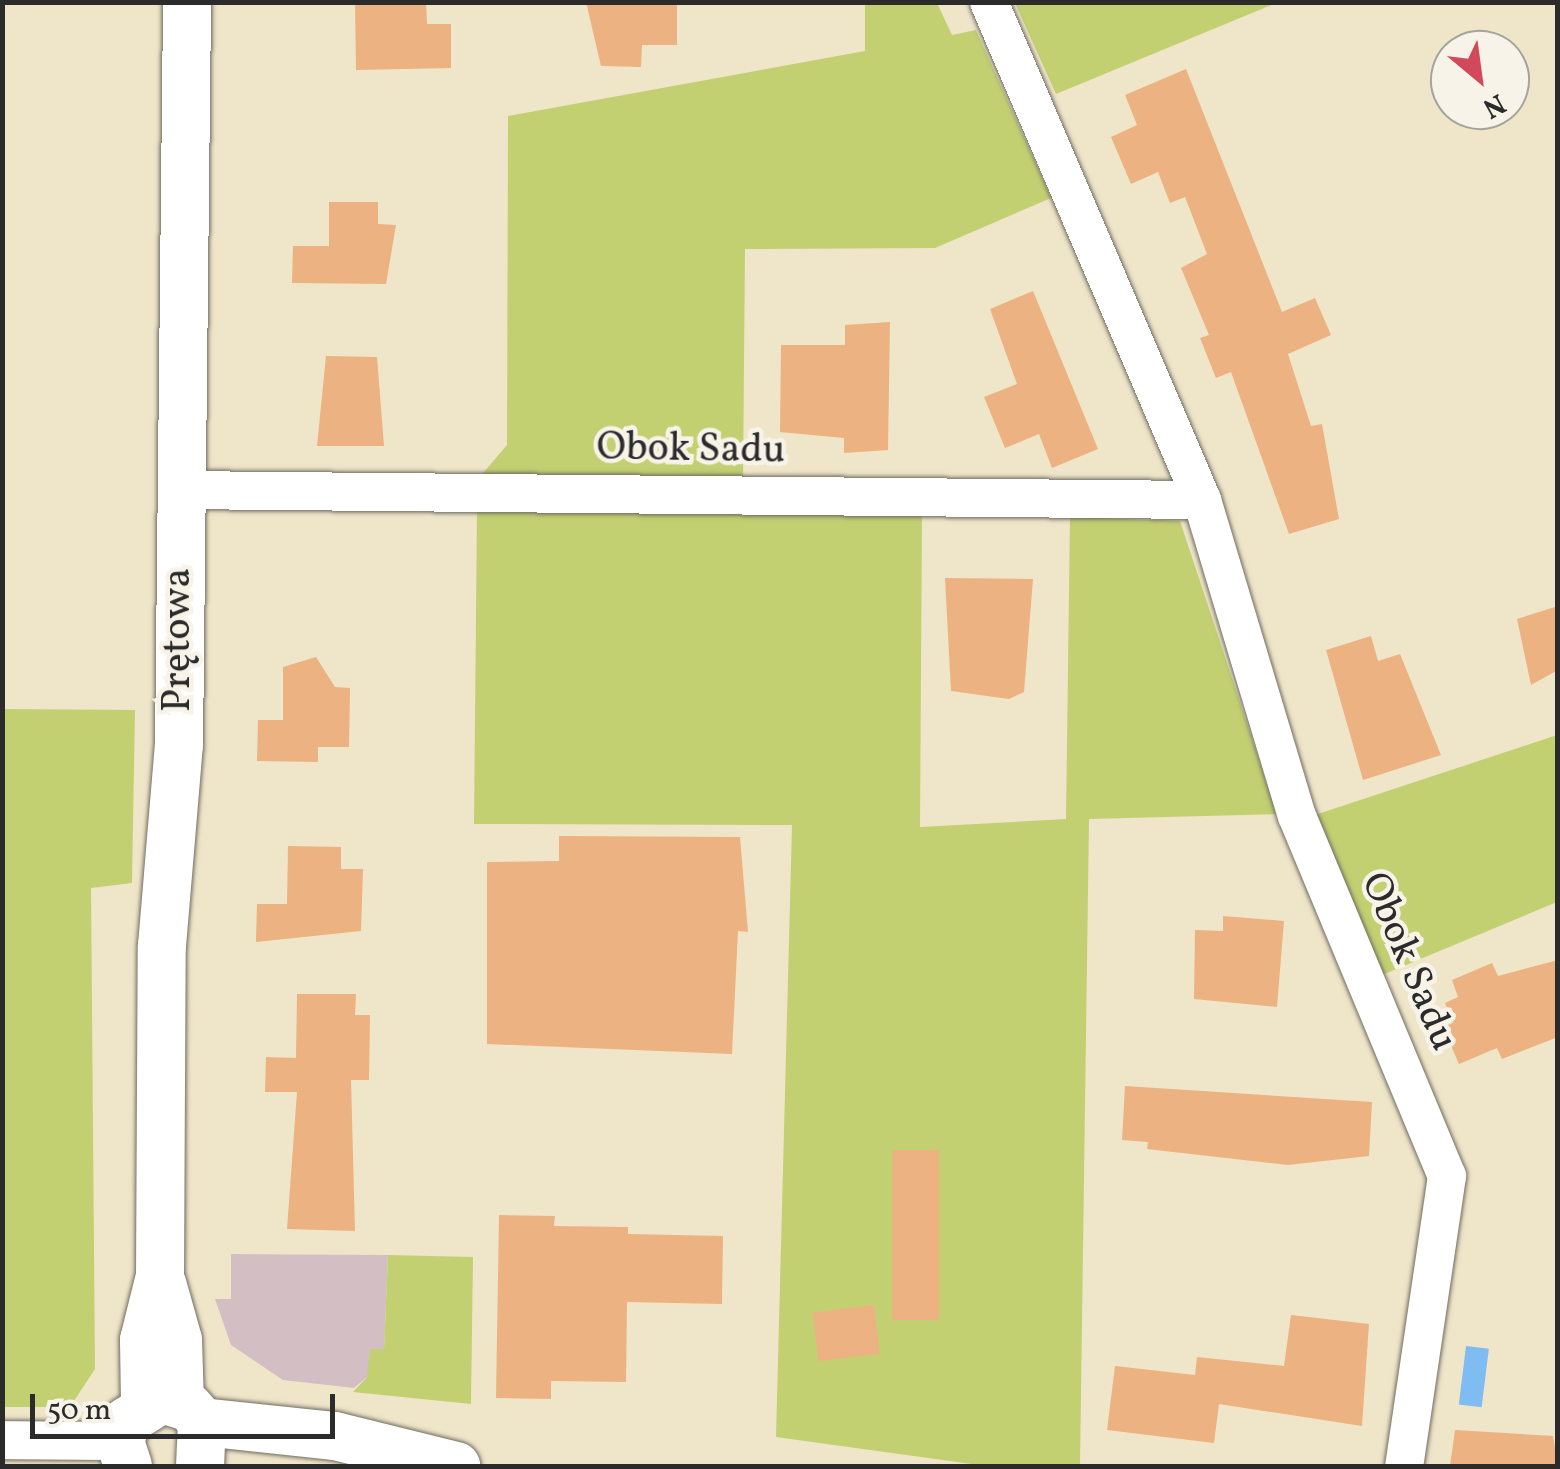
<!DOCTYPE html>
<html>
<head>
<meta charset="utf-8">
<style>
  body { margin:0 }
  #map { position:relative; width:1560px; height:1469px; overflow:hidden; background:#efe5c9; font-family:Vollkorn,serif }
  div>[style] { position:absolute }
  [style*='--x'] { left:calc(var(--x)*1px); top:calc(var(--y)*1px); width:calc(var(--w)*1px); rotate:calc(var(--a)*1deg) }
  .industrial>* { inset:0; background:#d2bec3 }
  .green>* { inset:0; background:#c2d072 }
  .water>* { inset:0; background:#7fbcf2; transform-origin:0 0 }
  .building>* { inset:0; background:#ecb282; transform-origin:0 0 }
  .roads { filter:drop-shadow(0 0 2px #706c62) drop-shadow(0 0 2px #706c62) }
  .minor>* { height:38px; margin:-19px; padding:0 19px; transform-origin:19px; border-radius:19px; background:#fff }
  .tertiary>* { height:48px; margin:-24px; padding:0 24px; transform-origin:24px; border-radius:24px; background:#fff }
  span { translate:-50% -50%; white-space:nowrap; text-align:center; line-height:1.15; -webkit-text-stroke:9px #f7f3e8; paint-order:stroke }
  .street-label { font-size:40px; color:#2b2b2b }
  .frame { position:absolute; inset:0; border:5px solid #2b2b2b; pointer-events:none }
  .north { position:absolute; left:1430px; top:30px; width:100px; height:100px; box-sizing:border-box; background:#f7f3e8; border:2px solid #a5a39c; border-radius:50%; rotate:151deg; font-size:28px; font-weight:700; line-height:40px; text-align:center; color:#2b2b2b }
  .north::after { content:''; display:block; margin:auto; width:35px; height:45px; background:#d1495b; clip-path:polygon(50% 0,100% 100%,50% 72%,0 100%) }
  .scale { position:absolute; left:30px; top:1394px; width:305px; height:45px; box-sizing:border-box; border:5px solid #2b2b2b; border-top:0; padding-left:12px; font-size:30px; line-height:35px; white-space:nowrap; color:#2b2b2b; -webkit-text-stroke:8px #f7f3e8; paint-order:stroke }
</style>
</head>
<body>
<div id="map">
  <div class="industrial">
    <i style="clip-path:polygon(231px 1254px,388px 1255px,384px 1350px,367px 1377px,354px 1388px,283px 1380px,231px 1345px,215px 1299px,231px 1299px)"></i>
  </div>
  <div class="green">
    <i style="clip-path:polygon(865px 3px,937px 3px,952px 35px,976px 30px,1051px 198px,935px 248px,745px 249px,743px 482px,478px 479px,507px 445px,508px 116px,865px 51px)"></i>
    <i style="clip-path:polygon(1015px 3px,1276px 3px,1056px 94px)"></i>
    <i style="clip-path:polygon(477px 510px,922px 516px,920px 827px,1066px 819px,1070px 517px,1180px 521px,1277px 814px,1089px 819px,1080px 1466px,986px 1466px,776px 1437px,792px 825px,474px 824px)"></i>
    <i style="clip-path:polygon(3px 709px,135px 710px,132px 883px,91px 888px,95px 1369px,70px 1407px,3px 1407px)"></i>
    <i style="clip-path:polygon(1557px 735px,1557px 902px,1382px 975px,1312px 816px)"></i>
    <i style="clip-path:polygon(388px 1255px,473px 1257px,471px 1404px,353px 1392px,367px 1377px,370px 1349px,384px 1349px)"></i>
  </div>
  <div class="water">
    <i style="left:1466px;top:1346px;width:23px;height:59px;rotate:7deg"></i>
  </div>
  <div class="building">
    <i style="clip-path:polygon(355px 2px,426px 2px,427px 24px,451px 24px,451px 68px,356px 70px)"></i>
    <i style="clip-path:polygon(586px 2px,677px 2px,677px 45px,642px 45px,641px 67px,601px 66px)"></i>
    <i style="clip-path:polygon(1186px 69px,1282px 312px,1315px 298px,1331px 335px,1288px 354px,1311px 426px,1322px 424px,1339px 519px,1289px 534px,1231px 372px,1216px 378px,1200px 338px,1209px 335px,1181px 268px,1207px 254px,1185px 197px,1170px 203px,1158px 172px,1131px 184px,1111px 137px,1137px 125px,1125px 95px)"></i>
    <i style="clip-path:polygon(329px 202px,378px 202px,378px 224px,396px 225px,386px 284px,292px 283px,293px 246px,329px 246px)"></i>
    <i style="clip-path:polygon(1033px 291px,1098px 449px,1052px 468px,1039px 434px,1005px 448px,984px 397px,1017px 384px,990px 309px)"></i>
    <i style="clip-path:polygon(890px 322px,888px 450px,844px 453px,844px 438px,780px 432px,781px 345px,845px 345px,845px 325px)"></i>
    <i style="clip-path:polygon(326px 356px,377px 357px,384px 446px,317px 446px)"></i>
    <i style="clip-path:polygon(945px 578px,1033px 579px,1024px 692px,1009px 699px,951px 691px)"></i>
    <i style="clip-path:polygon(1558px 606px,1558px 670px,1531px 685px,1517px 619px)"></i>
    <i style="clip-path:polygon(1371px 636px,1378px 661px,1400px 654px,1441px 755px,1363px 780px,1326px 650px)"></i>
    <i style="clip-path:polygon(316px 657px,335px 687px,350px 688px,349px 747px,318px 747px,318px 762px,257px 761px,258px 720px,283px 720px,283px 667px)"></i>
    <i style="clip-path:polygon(559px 836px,740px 837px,748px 932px,738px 931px,732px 1054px,487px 1044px,487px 862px,559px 861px)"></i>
    <i style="clip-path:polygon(288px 846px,341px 847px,341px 869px,363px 869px,361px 931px,256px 942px,257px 904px,287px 904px)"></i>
    <i style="clip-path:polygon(1223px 916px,1284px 921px,1277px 1007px,1194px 999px,1195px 930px,1223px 931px)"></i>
    <i style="clip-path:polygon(1558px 960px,1558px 1037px,1502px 1059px,1497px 1048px,1459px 1064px,1443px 1027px,1453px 1023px,1445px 1003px,1458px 997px,1452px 980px,1492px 963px,1498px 976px)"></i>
    <i style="clip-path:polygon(297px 994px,356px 994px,355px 1015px,370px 1015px,369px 1080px,351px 1080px,355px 1231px,287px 1229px,297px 1092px,265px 1092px,266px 1057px,296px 1058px)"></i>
    <i style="clip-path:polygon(1125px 1086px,1372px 1102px,1369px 1156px,1288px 1165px,1147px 1149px,1148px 1142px,1122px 1140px)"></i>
    <i style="left:892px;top:1150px;width:47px;height:170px"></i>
    <i style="clip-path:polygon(499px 1215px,555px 1216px,554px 1226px,628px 1227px,628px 1234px,723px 1236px,722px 1304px,627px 1302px,626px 1382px,551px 1381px,551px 1399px,496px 1398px)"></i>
    <i style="left:874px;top:1305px;width:49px;height:62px;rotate:83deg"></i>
    <i style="clip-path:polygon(1291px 1315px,1369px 1324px,1362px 1426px,1219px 1404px,1214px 1443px,1107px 1430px,1115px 1366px,1195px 1375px,1197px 1357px,1284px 1366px)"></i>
    <i style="clip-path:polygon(1455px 1430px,1553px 1436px,1558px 1466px,1450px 1466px)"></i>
  </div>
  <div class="roads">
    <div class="minor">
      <i style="--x:989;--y:2;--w:542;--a:66.84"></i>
      <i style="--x:1202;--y:500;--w:330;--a:73.3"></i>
      <i style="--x:1297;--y:816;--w:390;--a:67.4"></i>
      <i style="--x:1447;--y:1176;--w:293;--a:98.4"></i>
      <i style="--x:178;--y:490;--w:1024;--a:0.56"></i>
      <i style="--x:2;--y:1440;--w:118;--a:0.5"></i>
    </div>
    <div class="tertiary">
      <i style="--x:162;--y:1283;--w:59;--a:74.3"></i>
      <i style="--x:178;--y:1340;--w:62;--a:88.2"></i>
      <i style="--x:145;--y:1404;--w:64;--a:-90.9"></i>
      <i style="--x:144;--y:1340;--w:66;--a:-76"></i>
      <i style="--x:160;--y:1276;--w:330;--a:-89.7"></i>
      <i style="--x:162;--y:946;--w:202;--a:-85.2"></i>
      <i style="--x:179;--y:745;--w:743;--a:-89.38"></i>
      <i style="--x:202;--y:1422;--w:134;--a:6"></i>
      <i style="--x:335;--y:1436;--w:125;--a:13.9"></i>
      <i style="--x:128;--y:1466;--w:26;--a:-108"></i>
      <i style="--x:120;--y:1441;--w:21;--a:-71"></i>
      <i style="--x:127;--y:1421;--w:41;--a:-32.2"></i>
      <i style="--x:162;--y:1399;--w:28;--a:17"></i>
      <i style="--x:189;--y:1407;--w:20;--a:49"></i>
      <i style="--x:202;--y:1422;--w:44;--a:92.6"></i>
    </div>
  </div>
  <div class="street-label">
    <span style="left:691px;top:450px;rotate:1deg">Obok Sadu</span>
    <span style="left:179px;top:640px;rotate:-90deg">Prętowa</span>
    <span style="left:1408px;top:962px;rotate:67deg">Obok Sadu</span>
  </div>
  <div class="frame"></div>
  <div class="north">N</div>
  <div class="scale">50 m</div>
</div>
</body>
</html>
